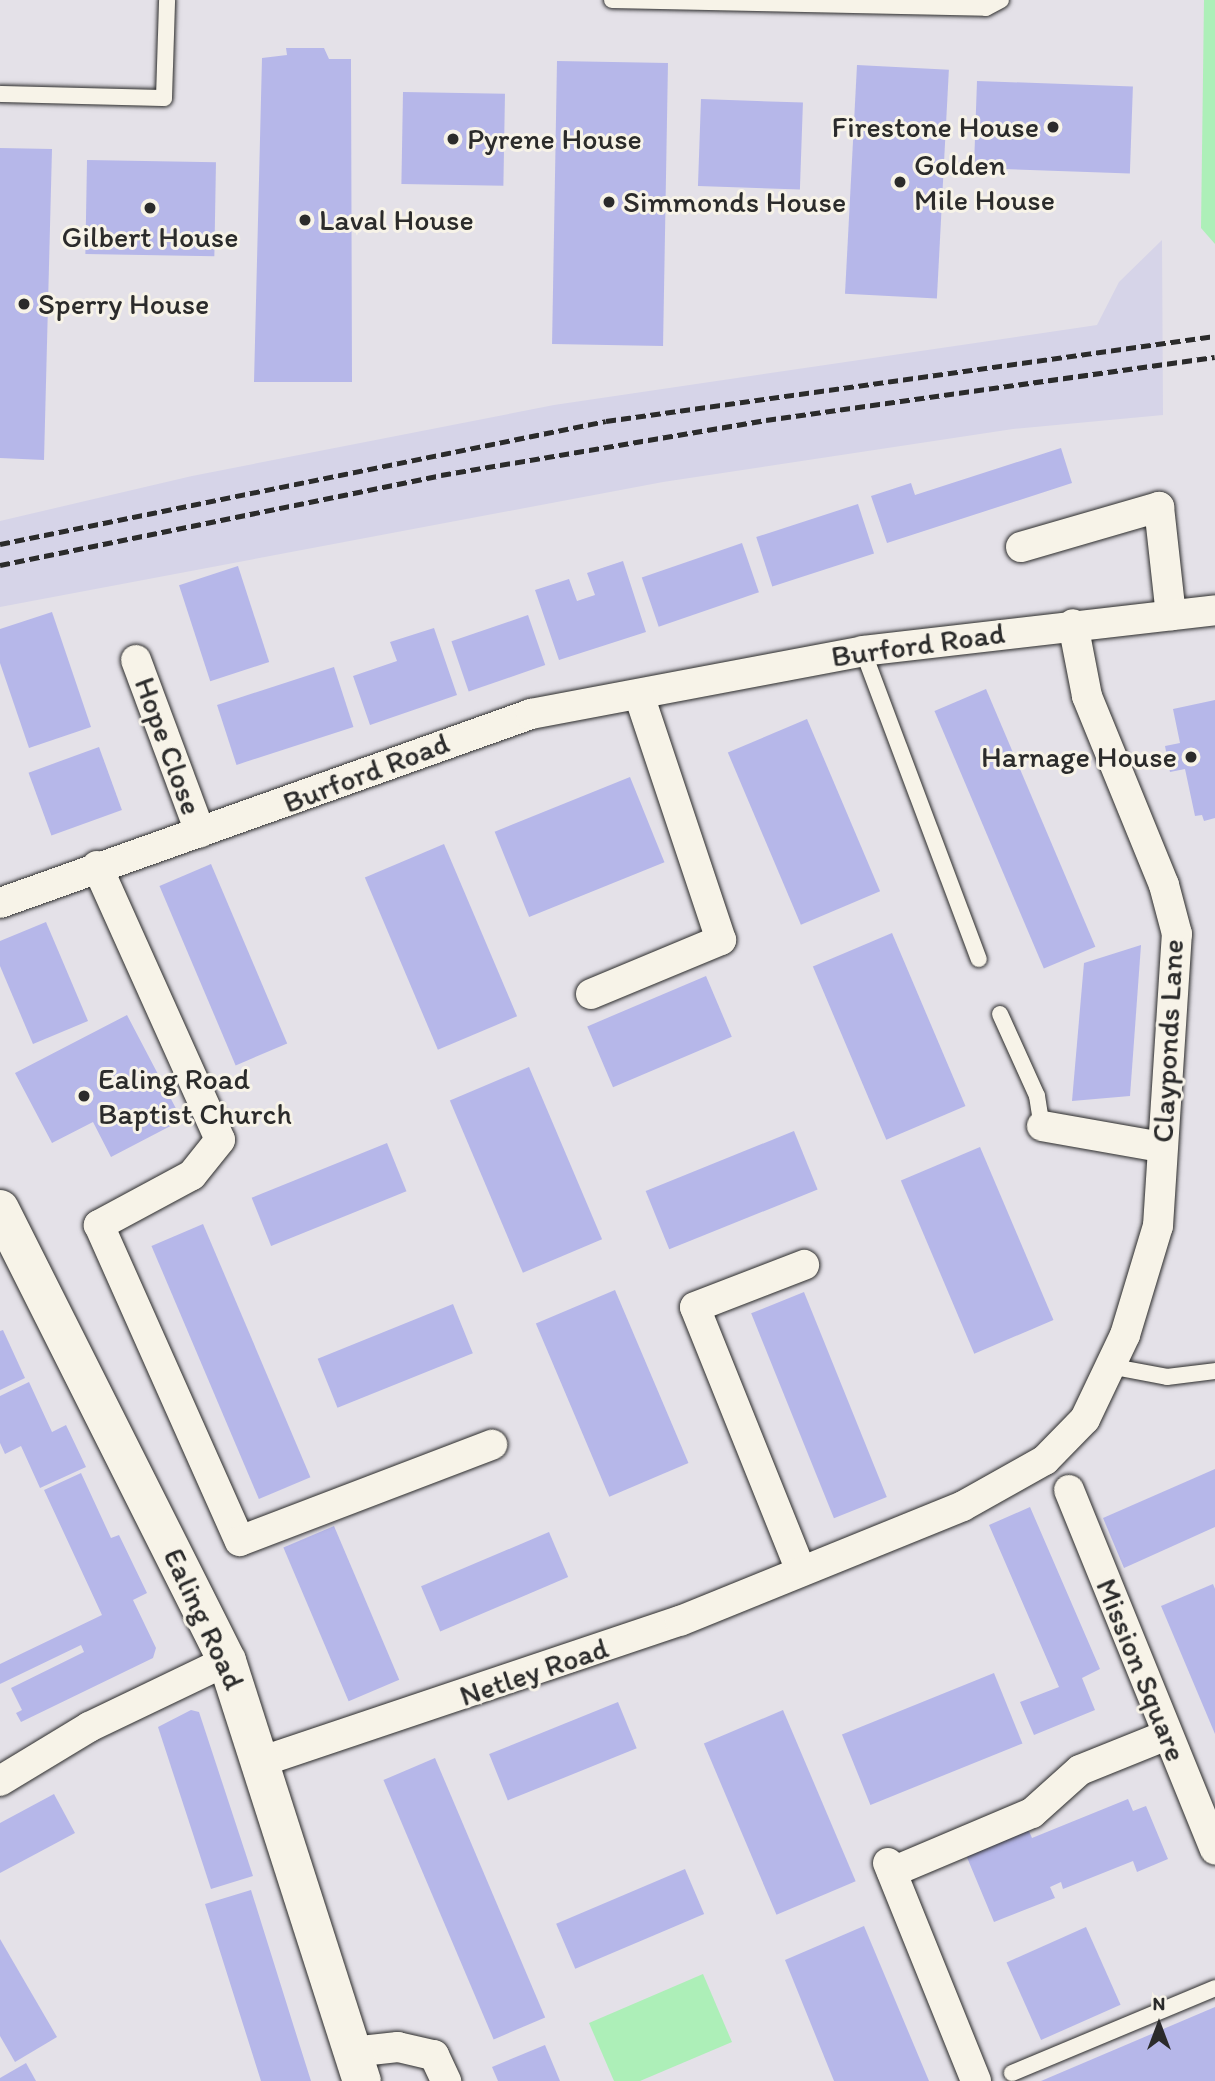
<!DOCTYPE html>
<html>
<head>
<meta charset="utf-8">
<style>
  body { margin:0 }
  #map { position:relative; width:1215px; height:2081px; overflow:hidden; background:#e4e1e8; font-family:Itim,sans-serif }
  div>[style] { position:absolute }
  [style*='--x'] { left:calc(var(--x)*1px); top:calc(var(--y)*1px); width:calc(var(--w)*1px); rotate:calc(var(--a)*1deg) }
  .built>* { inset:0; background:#d6d4e8 }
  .green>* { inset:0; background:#adefb8 }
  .building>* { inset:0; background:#b6b7e9; transform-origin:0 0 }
  .roads { filter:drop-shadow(0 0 2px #2b2b2b) drop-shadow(0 0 2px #2b2b2b) }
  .lane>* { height:16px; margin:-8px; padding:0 8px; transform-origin:8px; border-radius:8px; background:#f7f3e8 }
  .street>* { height:30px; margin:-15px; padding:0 15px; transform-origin:15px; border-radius:15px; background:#f7f3e8 }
  .secondary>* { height:38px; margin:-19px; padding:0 19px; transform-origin:19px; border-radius:19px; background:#f7f3e8 }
  .rail>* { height:5px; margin-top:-2.5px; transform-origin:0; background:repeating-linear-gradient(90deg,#2b2b2b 0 10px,transparent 0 15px) }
  .dots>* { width:19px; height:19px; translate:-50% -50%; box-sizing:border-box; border:4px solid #f7f3e8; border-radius:50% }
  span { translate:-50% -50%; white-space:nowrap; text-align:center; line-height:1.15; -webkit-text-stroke:6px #f7f3e8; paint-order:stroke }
  .poi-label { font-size:30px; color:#2b2b2b }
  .right { translate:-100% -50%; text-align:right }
  .left { translate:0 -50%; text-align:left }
  .street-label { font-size:30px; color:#2b2b2b }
  .north { position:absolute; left:1124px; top:1990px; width:70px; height:70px; -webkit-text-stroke:5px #f7f3e8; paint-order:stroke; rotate:0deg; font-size:19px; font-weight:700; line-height:28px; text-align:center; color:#2b2b2b }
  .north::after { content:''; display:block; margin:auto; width:24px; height:32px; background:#2b2b2b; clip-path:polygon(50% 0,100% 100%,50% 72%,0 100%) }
</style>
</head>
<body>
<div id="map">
  <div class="built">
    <i style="clip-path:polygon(1162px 240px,1163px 415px,1013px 429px,663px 482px,0 607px,0 521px,192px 476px,554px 405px,1097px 325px,1119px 282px)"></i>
  </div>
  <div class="green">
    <i style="clip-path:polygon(1204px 0,1215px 0,1215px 244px,1201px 228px)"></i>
    <i style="clip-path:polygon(703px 1974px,732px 2042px,640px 2081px,614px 2081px,589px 2023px)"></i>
  </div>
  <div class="building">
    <i style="clip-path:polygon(286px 48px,324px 48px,329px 59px,351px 59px,352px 382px,254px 382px,262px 58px,287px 55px)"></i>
    <i style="left:557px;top:61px;width:111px;height:283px;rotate:1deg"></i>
    <i style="left:857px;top:65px;width:92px;height:229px;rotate:3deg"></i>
    <i style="left:977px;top:81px;width:156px;height:87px;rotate:2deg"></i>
    <i style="left:403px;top:92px;width:102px;height:92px;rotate:1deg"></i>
    <i style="left:701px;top:99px;width:102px;height:87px;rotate:2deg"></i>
    <i style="clip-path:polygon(0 148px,52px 149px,44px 460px,0 458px)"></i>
    <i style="left:87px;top:160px;width:129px;height:94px;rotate:1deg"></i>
    <i style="clip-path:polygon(1061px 448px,1072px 483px,887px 543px,871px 496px,911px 483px,915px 495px)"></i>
    <i style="left:858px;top:504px;width:52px;height:107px;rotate:72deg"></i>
    <i style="left:742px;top:543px;width:52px;height:106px;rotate:71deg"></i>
    <i style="clip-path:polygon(623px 561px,646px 632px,559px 660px,535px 590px,569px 579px,577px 601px,595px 595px,587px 573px)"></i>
    <i style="left:238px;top:566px;width:101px;height:62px;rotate:72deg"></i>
    <i style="clip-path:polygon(52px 612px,91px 727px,29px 748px,0 663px,0 629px)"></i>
    <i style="left:528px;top:615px;width:53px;height:81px;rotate:71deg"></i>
    <i style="clip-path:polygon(434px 628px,457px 695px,370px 725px,353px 676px,397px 661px,390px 642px)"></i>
    <i style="left:334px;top:667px;width:63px;height:123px;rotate:72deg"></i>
    <i style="left:986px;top:689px;width:280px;height:56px;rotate:67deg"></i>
    <i style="clip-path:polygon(1215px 700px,1215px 818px,1204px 821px,1202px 815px,1195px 816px,1185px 769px,1170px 772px,1165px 746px,1180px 743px,1173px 709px)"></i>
    <i style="left:807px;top:719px;width:187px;height:86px;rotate:67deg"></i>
    <i style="left:99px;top:747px;width:67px;height:75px;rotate:70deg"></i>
    <i style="left:630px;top:777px;width:92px;height:146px;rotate:68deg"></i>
    <i style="left:444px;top:844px;width:187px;height:86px;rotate:67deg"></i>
    <i style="left:211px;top:864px;width:195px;height:56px;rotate:67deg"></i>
    <i style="clip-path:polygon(46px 922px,88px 1021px,33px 1044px,0 966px,0 941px)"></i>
    <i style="left:892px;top:933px;width:188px;height:86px;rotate:67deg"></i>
    <i style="clip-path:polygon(1141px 945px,1130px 1096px,1072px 1101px,1084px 963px)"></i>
    <i style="left:706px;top:976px;width:66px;height:129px;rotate:67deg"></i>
    <i style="clip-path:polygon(127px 1015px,182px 1120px,111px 1157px,93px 1122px,52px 1143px,15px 1073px)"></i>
    <i style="left:529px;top:1067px;width:187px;height:86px;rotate:67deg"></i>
    <i style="left:794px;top:1131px;width:63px;height:160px;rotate:68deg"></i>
    <i style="left:387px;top:1143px;width:52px;height:146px;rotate:68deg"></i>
    <i style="left:980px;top:1147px;width:188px;height:86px;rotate:67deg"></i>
    <i style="left:203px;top:1224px;width:275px;height:56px;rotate:67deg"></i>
    <i style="left:615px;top:1290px;width:188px;height:86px;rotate:67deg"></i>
    <i style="left:804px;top:1292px;width:221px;height:57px;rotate:68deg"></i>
    <i style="left:453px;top:1304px;width:53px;height:146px;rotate:68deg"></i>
    <i style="clip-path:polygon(3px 1330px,25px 1378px,0 1390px,0 1331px)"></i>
    <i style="clip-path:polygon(29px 1382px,52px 1432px,66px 1425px,86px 1467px,40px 1488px,21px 1446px,5px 1454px,0 1443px,0 1396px)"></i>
    <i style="clip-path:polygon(1215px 1469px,1215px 1527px,1124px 1568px,1103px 1518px)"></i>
    <i style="clip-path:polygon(81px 1473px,111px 1538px,119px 1535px,147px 1593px,133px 1600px,156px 1648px,153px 1658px,21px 1722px,16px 1713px,22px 1710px,11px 1688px,84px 1652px,81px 1645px,0 1684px,0 1664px,102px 1615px,44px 1490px)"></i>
    <i style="clip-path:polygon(1030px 1507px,1100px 1669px,1082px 1678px,1095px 1710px,1034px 1735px,1020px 1702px,1059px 1687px,989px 1525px)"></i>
    <i style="left:334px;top:1526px;width:167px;height:55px;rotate:67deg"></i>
    <i style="left:549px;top:1532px;width:49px;height:139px;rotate:67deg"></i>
    <i style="clip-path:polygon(1213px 1584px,1215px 1589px,1215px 1734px,1161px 1606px)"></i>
    <i style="left:994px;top:1673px;width:76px;height:164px;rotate:68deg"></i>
    <i style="left:618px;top:1702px;width:50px;height:139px;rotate:68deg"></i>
    <i style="clip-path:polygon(191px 1710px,199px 1712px,253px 1876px,211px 1889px,158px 1727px)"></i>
    <i style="left:783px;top:1710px;width:186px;height:86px;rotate:67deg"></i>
    <i style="left:435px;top:1758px;width:282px;height:56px;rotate:67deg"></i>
    <i style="clip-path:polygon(54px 1794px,75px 1833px,0 1873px,0 1823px)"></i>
    <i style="clip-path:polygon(1128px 1799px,1133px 1811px,1146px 1806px,1168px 1859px,1137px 1872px,1133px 1861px,1063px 1889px,1061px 1882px,1050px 1887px,1055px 1898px,994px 1922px,966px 1855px,1028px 1829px,1032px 1838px)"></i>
    <i style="left:685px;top:1869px;width:49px;height:140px;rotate:67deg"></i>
    <i style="clip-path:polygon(251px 1890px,293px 2024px,311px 2081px,261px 2081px,242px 2021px,205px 1904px)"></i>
    <i style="clip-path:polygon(864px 1926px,929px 2081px,834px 2081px,785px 1960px)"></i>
    <i style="left:1086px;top:1927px;width:85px;height:87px;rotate:66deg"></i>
    <i style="clip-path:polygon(0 1939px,57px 2037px,15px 2062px,0 2036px)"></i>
    <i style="clip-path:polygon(1215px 2007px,1215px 2081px,1041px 2081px)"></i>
    <i style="clip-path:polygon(545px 2045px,560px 2081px,498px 2081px,492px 2067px)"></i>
    <i style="clip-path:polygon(26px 2063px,36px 2081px,0 2081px,0 2078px)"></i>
  </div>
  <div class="roads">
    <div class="lane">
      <i style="--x:612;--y:0;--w:374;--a:1.2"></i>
      <i style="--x:986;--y:8;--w:17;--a:-28"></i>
      <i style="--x:0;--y:94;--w:164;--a:1.4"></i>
      <i style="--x:164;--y:98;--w:98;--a:-88.2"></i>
      <i style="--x:863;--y:651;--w:329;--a:69.4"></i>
      <i style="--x:1000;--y:1014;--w:90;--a:65.7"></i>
      <i style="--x:1037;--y:1096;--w:30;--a:81"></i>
      <i style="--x:1109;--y:1366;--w:59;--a:10.7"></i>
      <i style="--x:1167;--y:1377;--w:48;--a:-7.1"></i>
      <i style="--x:1012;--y:2073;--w:220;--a:-22.7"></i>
    </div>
    <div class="street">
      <i style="--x:1021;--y:547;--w:144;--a:-16.2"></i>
      <i style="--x:1159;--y:507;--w:109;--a:83.7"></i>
      <i style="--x:136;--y:660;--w:184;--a:69.6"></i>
      <i style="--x:97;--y:866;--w:300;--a:65.8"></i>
      <i style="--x:220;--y:1140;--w:45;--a:128.7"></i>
      <i style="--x:192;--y:1175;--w:106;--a:151.7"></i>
      <i style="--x:99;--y:1225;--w:346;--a:66"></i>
      <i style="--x:240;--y:1541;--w:270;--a:-20.9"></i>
      <i style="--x:0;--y:903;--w:564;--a:-19.59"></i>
      <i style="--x:531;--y:714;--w:338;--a:-10.7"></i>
      <i style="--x:863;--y:651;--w:354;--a:-6.6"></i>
      <i style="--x:591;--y:994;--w:141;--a:-22.6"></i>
      <i style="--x:721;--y:940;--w:258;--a:-108.5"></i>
      <i style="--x:1042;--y:1126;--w:121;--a:10"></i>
      <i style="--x:1069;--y:1490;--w:388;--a:67.9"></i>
      <i style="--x:801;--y:1571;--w:284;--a:-111.9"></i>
      <i style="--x:695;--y:1307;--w:117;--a:-21.1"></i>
      <i style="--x:263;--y:1761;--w:440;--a:-18.6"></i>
      <i style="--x:680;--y:1621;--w:305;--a:-22.1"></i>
      <i style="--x:963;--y:1506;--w:94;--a:-29.3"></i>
      <i style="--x:1045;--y:1460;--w:57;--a:-45.7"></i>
      <i style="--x:1085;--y:1419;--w:93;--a:-64.5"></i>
      <i style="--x:1125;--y:1335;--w:114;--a:-73.2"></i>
      <i style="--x:1158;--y:1226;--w:293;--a:-86.3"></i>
      <i style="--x:1177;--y:934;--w:51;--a:-104.9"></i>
      <i style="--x:1164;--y:885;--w:204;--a:-112.2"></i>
      <i style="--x:1087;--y:696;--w:73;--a:-101"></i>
      <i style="--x:0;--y:1781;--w:104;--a:-31.2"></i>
      <i style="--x:89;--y:1727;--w:153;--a:-25.6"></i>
      <i style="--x:888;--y:1863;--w:235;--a:68"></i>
      <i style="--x:892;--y:1872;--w:152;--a:-22.9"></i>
      <i style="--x:1032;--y:1813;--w:64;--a:-41.9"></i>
      <i style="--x:1080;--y:1770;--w:94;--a:-21.9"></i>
      <i style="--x:352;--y:2052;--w:46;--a:-6.2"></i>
      <i style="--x:398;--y:2047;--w:37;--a:13"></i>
      <i style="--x:434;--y:2055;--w:29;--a:65"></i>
    </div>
    <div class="secondary">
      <i style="--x:0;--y:1209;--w:506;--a:63.33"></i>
      <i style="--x:227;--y:1661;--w:441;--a:72.2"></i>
    </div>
  </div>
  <div class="rail">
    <i style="--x:0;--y:544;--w:618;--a:-11.47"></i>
    <i style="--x:606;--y:421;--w:615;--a:-7.95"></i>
    <i style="--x:0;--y:565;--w:450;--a:-11.5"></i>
    <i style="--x:441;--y:475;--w:330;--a:-9.6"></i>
    <i style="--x:766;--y:420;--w:453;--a:-8"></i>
  </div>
  <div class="dots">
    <i style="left:1053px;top:127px;background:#2b2b2b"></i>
    <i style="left:453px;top:139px;background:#2b2b2b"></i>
    <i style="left:900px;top:182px;background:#2b2b2b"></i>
    <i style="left:609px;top:202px;background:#2b2b2b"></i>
    <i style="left:150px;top:208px;background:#2b2b2b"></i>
    <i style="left:305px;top:220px;background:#2b2b2b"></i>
    <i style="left:24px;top:304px;background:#2b2b2b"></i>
    <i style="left:1191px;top:757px;background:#2b2b2b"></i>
    <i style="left:84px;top:1096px;background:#2b2b2b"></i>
  </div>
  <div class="poi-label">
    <span class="right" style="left:1039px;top:127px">Firestone House</span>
    <span class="left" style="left:467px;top:139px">Pyrene House</span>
    <span class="left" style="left:914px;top:182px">Golden<br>Mile House</span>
    <span class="left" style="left:623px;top:202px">Simmonds House</span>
    <span class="left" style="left:319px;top:220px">Laval House</span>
    <span style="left:150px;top:237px">Gilbert House</span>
    <span class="left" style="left:38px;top:304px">Sperry House</span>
    <span class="right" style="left:1177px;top:757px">Harnage House</span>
    <span class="left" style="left:98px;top:1096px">Ealing Road<br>Baptist Church</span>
  </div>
  <div class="street-label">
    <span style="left:918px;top:645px;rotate:-8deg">Burford Road</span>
    <span style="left:168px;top:746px;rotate:70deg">Hope Close</span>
    <span style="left:366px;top:773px;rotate:-21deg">Burford Road</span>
    <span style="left:1168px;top:1041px;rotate:-87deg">Clayponds Lane</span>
    <span style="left:204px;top:1619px;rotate:65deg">Ealing Road</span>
    <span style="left:1141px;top:1670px;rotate:68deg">Mission Square</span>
    <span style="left:534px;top:1672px;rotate:-19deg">Netley Road</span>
  </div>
  <div class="north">N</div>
</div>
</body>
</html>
